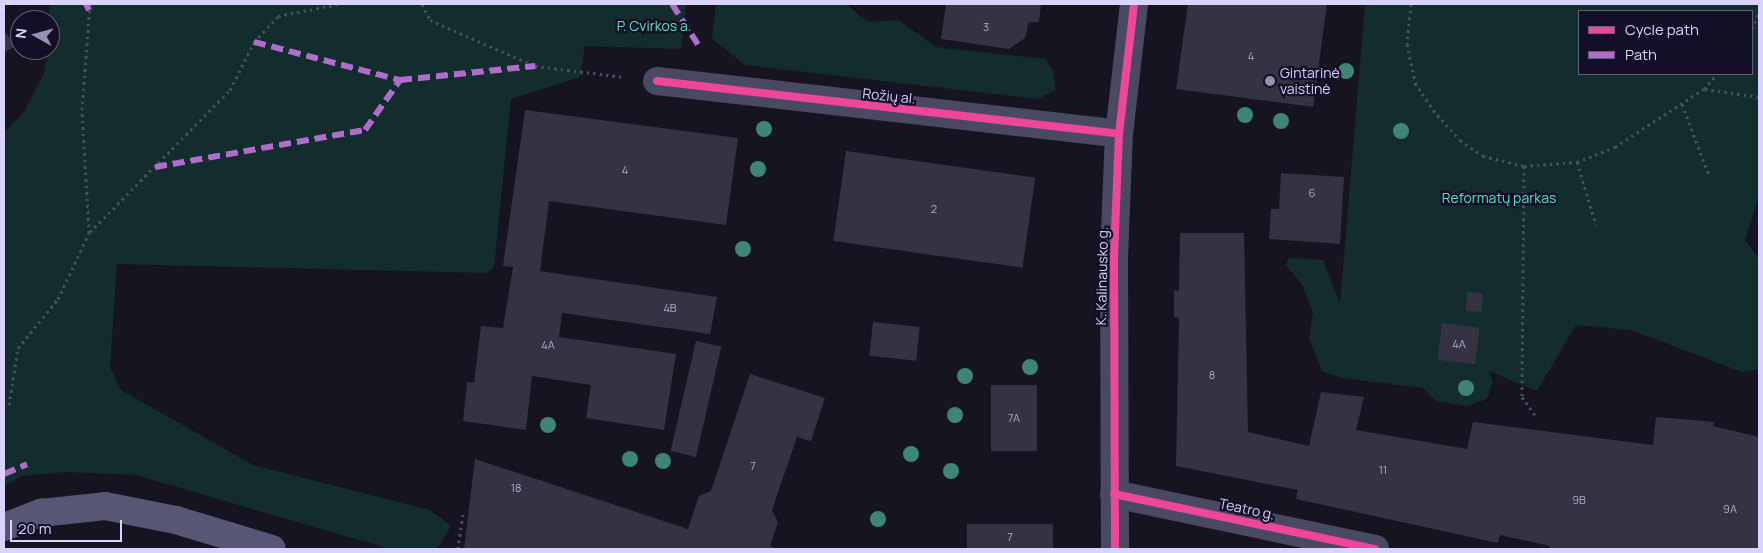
<!DOCTYPE html>
<html>
<head>
<meta charset="utf-8">
<style>
  body { margin:0 }
  #map { position:relative; width:1763px; height:553px; overflow:hidden; background:#161421; font-family:Manrope,sans-serif }
  div>[style] { position:absolute }
  [style*='--x'] { left:calc(var(--x)*1px); top:calc(var(--y)*1px); width:calc(var(--w)*1px); rotate:calc(var(--a)*1deg) }
  .green>* { inset:0; background:#132c2d }
  .building>* { inset:0; background:#343243; transform-origin:0 0 }
  .path>* { height:3px; margin-top:-1.5px; transform-origin:0; background:repeating-linear-gradient(90deg,#44505f 0 2.5px,transparent 0 6.5px) }
  .minor>* { height:28px; margin:-14px; padding:0 14px; transform-origin:14px; border-radius:14px; background:#4a4962 }
  .secondary>* { height:28px; margin:-14px; padding:0 14px; transform-origin:14px; border-radius:14px; background:#575674 }
  .quiet>* { height:6px; margin-top:-3px; transform-origin:0; background:repeating-linear-gradient(90deg,#b06ccc 0 12px,transparent 0 18px) }
  .cycleway>* { height:8px; margin:-4px; padding:0 4px; transform-origin:4px; border-radius:4px; background:#ed469a }
  .trees>* { width:16px; height:16px; margin:-8px; border-radius:50%; background:#3e8478 }
  .dots>* { width:14px; height:14px; translate:-50% -50%; box-sizing:border-box; border:2px solid #130f26; border-radius:50% }
  span { translate:-50% -50%; white-space:nowrap; text-align:center; line-height:1.15; -webkit-text-stroke:4.5px #130f26; paint-order:stroke }
  .number-label { font-size:11px; color:#b0acd0 }
  .number-label span { -webkit-text-stroke-width:0 }
  .park-label { font-size:14px; color:#5fe0c0 }
  .poi-label { font-size:14px; color:#d9d4ff }
  .left { translate:0 -50%; text-align:left }
  .street-label { font-size:14px; color:#d9d4ff }
  .frame { position:absolute; inset:0; border:5px solid #d9d4ff; pointer-events:none }
  .legend { position:absolute; left:1578px; top:10px; width:175px; height:65px; box-sizing:border-box; background:#130f26; border:1px solid #625e7d; margin:0; padding:6px 9px; list-style:none; font-size:15px; color:#d9d4ff }
  .legend li { display:flex; align-items:center; gap:10px; height:25px }
  .legend b { width:25px; border:1px solid #625e7d }
  .north { position:absolute; left:10px; top:10px; width:50px; height:50px; box-sizing:border-box; background:#130f26; border:1px solid #625e7d; border-radius:50%; rotate:277deg; font-size:14px; font-weight:700; line-height:20px; text-align:center; color:#d9d4ff }
  .north::after { content:''; display:block; margin:auto; width:18px; height:22px; background:#9591b1; clip-path:polygon(50% 0,100% 100%,50% 72%,0 100%) }
  .scale { position:absolute; left:10px; top:520px; width:112px; height:22px; box-sizing:border-box; border:2px solid #d9d4ff; border-top:0; padding-left:6px; font-size:15px; line-height:18px; white-space:nowrap; color:#d9d4ff; -webkit-text-stroke:4px #130f26; paint-order:stroke }
</style>
</head>
<body>
<div id="map">
  <div class="green">
    <i style="clip-path:polygon(49px 4px,686px 4px,681px 49px,585px 46px,580px 77px,511px 99px,494px 267px,486px 273px,117px 264px,110px 367px,121px 390px,253px 465px,430px 510px,451px 526px,437px 549px,390px 549px,136px 475px,66px 472px,22px 476px,4px 486px,4px 133px,24px 112px,44px 73px,51px 36px)"></i>
    <i style="clip-path:polygon(716px 4px,846px 4px,868px 22px,898px 20px,936px 47px,1045px 59px,1053px 71px,1056px 90px,1038px 99px,745px 65px,712px 39px)"></i>
    <i style="clip-path:polygon(evenodd,1365px 4px,1759px 4px,1759px 196px,1745px 240px,1759px 259px,1759px 369px,1742px 372px,1631px 330px,1576px 325px,1537px 391px,1489px 371px,1493px 382px,1487px 399px,1467px 406px,1436px 401px,1423px 388px,1342px 378px,1322px 371px,1309px 338px,1313px 313px,1303px 286px,1286px 265px,1289px 258px,1323px 260px,1340px 304px,1365px 4px,1579px 11px,1752px 11px,1752px 74px,1579px 74px,1579px 11px)"></i>
  </div>
  <div class="building">
    <i style="clip-path:polygon(946px 4px,1041px 4px,1039px 22px,1029px 22px,1025px 38px,1009px 49px,941px 39px)"></i>
    <i style="clip-path:polygon(1188px 4px,1327px 4px,1313px 107px,1176px 89px)"></i>
    <i style="clip-path:polygon(4px 30px,15px 46px,4px 53px)"></i>
    <i style="clip-path:polygon(525px 110px,738px 138px,726px 225px,549px 201px,540px 271px,717px 297px,710px 334px,562px 313px,559px 337px,676px 354px,664px 430px,586px 418px,591px 385px,532px 376px,526px 430px,463px 421px,467px 382px,474px 383px,481px 326px,503px 328px,513px 267px,503px 266px)"></i>
    <i style="left:846px;top:151px;width:191px;height:91px;rotate:8deg"></i>
    <i style="clip-path:polygon(1281px 173px,1344px 177px,1340px 244px,1269px 239px,1271px 209px,1279px 209px)"></i>
    <i style="clip-path:polygon(1180px 233px,1244px 233px,1248px 432px,1309px 446px,1321px 392px,1364px 397px,1356px 430px,1467px 449px,1473px 422px,1653px 445px,1656px 417px,1714px 422px,1713px 426px,1759px 437px,1759px 549px,1549px 549px,1550px 546px,1500px 535px,1498px 543px,1296px 499px,1298px 490px,1176px 466px,1179px 318px,1174px 317px,1174px 290px,1179px 291px)"></i>
    <i style="left:1467px;top:292px;width:16px;height:19px;rotate:4deg"></i>
    <i style="left:873px;top:322px;width:47px;height:34px;rotate:6deg"></i>
    <i style="left:1442px;top:323px;width:38px;height:37px;rotate:7deg"></i>
    <i style="left:696px;top:341px;width:26px;height:113px;rotate:13deg"></i>
    <i style="clip-path:polygon(750px 374px,825px 398px,811px 441px,797px 437px,772px 510px,778px 522px,770px 546px,777px 549px,464px 549px,475px 459px,688px 529px,699px 496px,711px 491px)"></i>
    <i style="left:991px;top:385px;width:46px;height:66px"></i>
    <i style="left:1053px;top:524px;width:25px;height:86px;rotate:90deg"></i>
  </div>
  <div class="path">
    <i style="--x:422;--y:4;--w:18;--a:63"></i>
    <i style="--x:430;--y:20;--w:115;--a:23.7"></i>
    <i style="--x:535;--y:66;--w:90;--a:7"></i>
    <i style="--x:1411;--y:4;--w:40;--a:95.7"></i>
    <i style="--x:1407;--y:44;--w:40;--a:78"></i>
    <i style="--x:1415;--y:83;--w:32;--a:56"></i>
    <i style="--x:1433;--y:110;--w:40;--a:48"></i>
    <i style="--x:1460;--y:140;--w:28;--a:35"></i>
    <i style="--x:1483;--y:156;--w:42;--a:13.7"></i>
    <i style="--x:1524;--y:166;--w:53;--a:-4.3"></i>
    <i style="--x:1577;--y:162;--w:41;--a:-21.5"></i>
    <i style="--x:1615;--y:147;--w:106;--a:-33.1"></i>
    <i style="--x:1704;--y:89;--w:20;--a:-49"></i>
    <i style="--x:1752;--y:29;--w:17;--a:-66"></i>
    <i style="--x:1705;--y:89;--w:55;--a:8.4"></i>
    <i style="--x:1682;--y:104;--w:76;--a:69.2"></i>
    <i style="--x:1577;--y:162;--w:66;--a:73.2"></i>
    <i style="--x:1524;--y:166;--w:231;--a:90.5"></i>
    <i style="--x:1522;--y:397;--w:22;--a:54"></i>
    <i style="--x:90;--y:232;--w:199;--a:-45.4"></i>
    <i style="--x:230;--y:90;--w:54;--a:-63.4"></i>
    <i style="--x:254;--y:42;--w:35;--a:-47"></i>
    <i style="--x:278;--y:16;--w:62;--a:-11.1"></i>
    <i style="--x:9;--y:405;--w:58;--a:-81"></i>
    <i style="--x:18;--y:348;--w:63;--a:-50.8"></i>
    <i style="--x:58;--y:299;--w:73;--a:-64.8"></i>
    <i style="--x:89;--y:233;--w:123;--a:-93.3"></i>
    <i style="--x:82;--y:110;--w:106;--a:-85.7"></i>
    <i style="--x:458;--y:549;--w:37;--a:-82"></i>
  </div>
  <div class="minor">
    <i style="--x:657;--y:81;--w:465;--a:6.5"></i>
    <i style="--x:1114;--y:494;--w:267;--a:11.9"></i>
    <i style="--x:1115;--y:549;--w:292;--a:-90.2"></i>
    <i style="--x:1114;--y:257;--w:123;--a:-87.7"></i>
    <i style="--x:1119;--y:134;--w:131;--a:-83.4"></i>
  </div>
  <div class="secondary">
    <i style="--x:4;--y:527;--w:40;--a:-21"></i>
    <i style="--x:41;--y:513;--w:64;--a:-6.2"></i>
    <i style="--x:105;--y:506;--w:72;--a:11.2"></i>
    <i style="--x:176;--y:520;--w:100;--a:16.8"></i>
  </div>
  <div class="quiet">
    <i style="--x:86;--y:4;--w:7;--a:63"></i>
    <i style="--x:672;--y:4;--w:50;--a:57.3"></i>
    <i style="--x:254;--y:42;--w:151;--a:14.6"></i>
    <i style="--x:400;--y:80;--w:136;--a:-5.9"></i>
    <i style="--x:155;--y:167;--w:213;--a:-10"></i>
    <i style="--x:365;--y:130;--w:61;--a:-55"></i>
    <i style="--x:4;--y:474;--w:25;--a:-23"></i>
  </div>
  <div class="cycleway">
    <i style="--x:657;--y:81;--w:465;--a:6.5"></i>
    <i style="--x:1114;--y:494;--w:267;--a:11.9"></i>
    <i style="--x:1115;--y:549;--w:292;--a:-90.2"></i>
    <i style="--x:1114;--y:257;--w:123;--a:-87.7"></i>
    <i style="--x:1119;--y:134;--w:131;--a:-83.4"></i>
  </div>
  <div class="trees">
    <i style="left:1346px;top:71px"></i>
    <i style="left:1245px;top:115px"></i>
    <i style="left:1281px;top:121px"></i>
    <i style="left:764px;top:129px"></i>
    <i style="left:1401px;top:131px"></i>
    <i style="left:758px;top:169px"></i>
    <i style="left:743px;top:249px"></i>
    <i style="left:1030px;top:367px"></i>
    <i style="left:965px;top:376px"></i>
    <i style="left:1466px;top:388px"></i>
    <i style="left:955px;top:415px"></i>
    <i style="left:548px;top:425px"></i>
    <i style="left:911px;top:454px"></i>
    <i style="left:630px;top:459px"></i>
    <i style="left:663px;top:461px"></i>
    <i style="left:951px;top:471px"></i>
    <i style="left:878px;top:519px"></i>
  </div>
  <div class="dots">
    <i style="left:1270px;top:81px;background:#9591b1"></i>
  </div>
  <div class="number-label">
    <span style="left:986px;top:27px">3</span>
    <span style="left:1251px;top:56px">4</span>
    <span style="left:625px;top:170px">4</span>
    <span style="left:1312px;top:193px">6</span>
    <span style="left:934px;top:209px">2</span>
    <span style="left:670px;top:308px">4B</span>
    <span style="left:1459px;top:344px">4A</span>
    <span style="left:548px;top:345px">4A</span>
    <span style="left:1212px;top:375px">8</span>
    <span style="left:1014px;top:418px">7A</span>
    <span style="left:753px;top:466px">7</span>
    <span style="left:1383px;top:470px">11</span>
    <span style="left:516px;top:488px">18</span>
    <span style="left:1579px;top:500px">9B</span>
    <span style="left:1730px;top:509px">9A</span>
    <span style="left:1010px;top:537px">7</span>
  </div>
  <div class="park-label">
    <span style="left:654px;top:26px">P. Cvirkos a.</span>
    <span style="left:1499px;top:198px">Reformatų parkas</span>
  </div>
  <div class="poi-label">
    <span class="left" style="left:1280px;top:81px">Gintarinė<br>vaistinė</span>
  </div>
  <div class="street-label">
    <span style="left:889px;top:96px;rotate:6deg">Rožių al.</span>
    <span style="left:1102px;top:276px;rotate:-89deg">K. Kalinausko g.</span>
    <span style="left:1247px;top:509px;rotate:12deg">Teatro g.</span>
  </div>
  <div class="frame"></div>
  <ul class="legend">
  <li><b style="height:6px;background:#ed469a"></b>Cycle path</li>
  <li><b style="height:6px;background:#b06ccc"></b>Path</li>
  </ul>
  <div class="north">N</div>
  <div class="scale">20 m</div>
</div>
</body>
</html>
